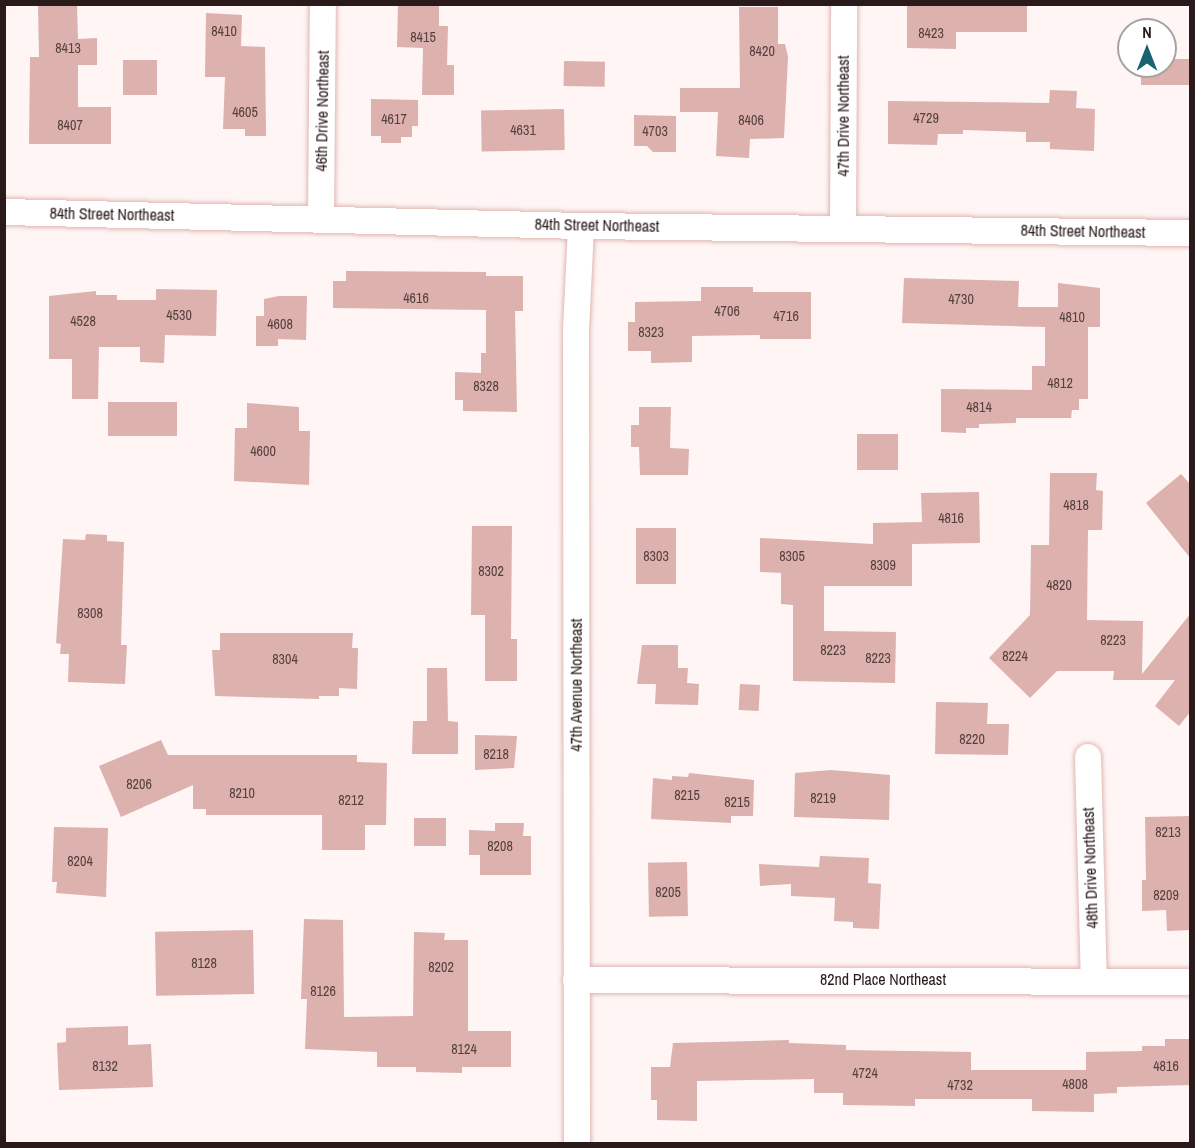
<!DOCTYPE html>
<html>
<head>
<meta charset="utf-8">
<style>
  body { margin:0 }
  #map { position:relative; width:1195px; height:1148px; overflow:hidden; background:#fef5f4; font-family:"Archivo Narrow",sans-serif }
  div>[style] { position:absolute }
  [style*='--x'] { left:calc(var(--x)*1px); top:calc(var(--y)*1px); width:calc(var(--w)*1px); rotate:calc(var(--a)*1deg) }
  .building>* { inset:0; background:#dcb1ae; transform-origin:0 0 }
  .roads { filter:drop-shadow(0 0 2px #e0b6b2) drop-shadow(0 0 2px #e0b6b2) }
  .minor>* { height:26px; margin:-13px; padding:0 13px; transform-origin:13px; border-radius:13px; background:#fff }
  span { translate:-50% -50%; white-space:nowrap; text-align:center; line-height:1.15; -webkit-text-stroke:4.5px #fff; paint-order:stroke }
  .number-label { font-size:14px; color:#56403e }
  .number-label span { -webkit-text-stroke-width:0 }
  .street-label { font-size:16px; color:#2a1a19 }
  .frame { position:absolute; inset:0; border:6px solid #2a1a19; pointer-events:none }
  .north { position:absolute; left:1117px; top:18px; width:60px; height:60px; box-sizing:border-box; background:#fff; border:2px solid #aaa3a3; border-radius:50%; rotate:0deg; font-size:16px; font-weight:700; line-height:24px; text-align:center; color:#2a1a19 }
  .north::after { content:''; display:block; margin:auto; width:21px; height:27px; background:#196370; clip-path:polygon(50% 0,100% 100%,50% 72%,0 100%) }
</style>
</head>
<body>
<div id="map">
  <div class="building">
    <i style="clip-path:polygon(398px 4px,439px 4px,439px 26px,448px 26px,447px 65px,454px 65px,454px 95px,422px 95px,423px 48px,397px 47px)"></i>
    <i style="clip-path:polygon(907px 4px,1027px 4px,1027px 32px,956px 32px,956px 49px,907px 48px)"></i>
    <i style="clip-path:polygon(77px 5px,78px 39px,97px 38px,97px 65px,78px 65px,78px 107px,111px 107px,111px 144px,29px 144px,30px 57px,39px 57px,38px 6px)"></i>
    <i style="clip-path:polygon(739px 7px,778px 7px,778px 44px,785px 44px,788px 57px,784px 138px,750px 139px,749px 158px,716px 156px,718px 112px,680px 112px,680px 88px,740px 88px)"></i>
    <i style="clip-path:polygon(206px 13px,242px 15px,241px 46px,265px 47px,266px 136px,245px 136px,245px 129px,223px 129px,225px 77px,205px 77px)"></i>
    <i style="clip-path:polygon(1165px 59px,1191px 59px,1191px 85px,1141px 85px,1141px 66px,1165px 66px)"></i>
    <i style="left:123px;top:60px;width:34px;height:35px"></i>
    <i style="left:564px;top:61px;width:41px;height:25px;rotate:1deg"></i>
    <i style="clip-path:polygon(1050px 90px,1077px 91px,1076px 108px,1095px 109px,1094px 151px,1050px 149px,1050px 142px,1026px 142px,1026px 132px,963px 130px,963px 134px,938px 134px,937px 145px,888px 144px,888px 101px,1049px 103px)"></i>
    <i style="clip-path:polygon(371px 99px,418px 100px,418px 126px,412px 126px,412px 137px,401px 137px,401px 143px,381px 143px,381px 136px,371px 136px)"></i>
    <i style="left:564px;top:109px;width:41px;height:83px;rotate:89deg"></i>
    <i style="clip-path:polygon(634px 115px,676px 116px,676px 152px,653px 152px,647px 146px,634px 146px)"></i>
    <i style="clip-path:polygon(346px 271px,486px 272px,486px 276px,523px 276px,523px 311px,515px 311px,517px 412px,463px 411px,463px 400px,455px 400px,455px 372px,481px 373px,481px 353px,486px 353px,486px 310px,333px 308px,333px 281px,346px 281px)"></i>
    <i style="clip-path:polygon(904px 278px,1019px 281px,1018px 307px,1058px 307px,1058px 283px,1100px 288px,1100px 327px,1088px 327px,1088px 399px,1079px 399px,1079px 410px,1072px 410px,1071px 418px,1016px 418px,1016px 423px,979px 424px,979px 428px,966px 428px,966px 433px,941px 432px,941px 389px,1032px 390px,1032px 366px,1045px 366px,1045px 327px,902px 323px)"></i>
    <i style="clip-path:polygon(701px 287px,753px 287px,753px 292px,811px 292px,811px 339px,760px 339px,760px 335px,692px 336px,692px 362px,651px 363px,651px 351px,628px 351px,628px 322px,635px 322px,635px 302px,701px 301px)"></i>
    <i style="clip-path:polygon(156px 289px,217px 290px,216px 336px,165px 335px,164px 363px,140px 362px,140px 347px,99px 347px,98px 399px,72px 399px,72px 359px,49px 359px,49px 296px,96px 291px,96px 295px,117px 295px,117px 300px,156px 300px)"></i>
    <i style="clip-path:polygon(279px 296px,307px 296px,306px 340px,278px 339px,278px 346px,256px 346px,256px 316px,264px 316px,264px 299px)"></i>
    <i style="left:108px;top:402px;width:69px;height:34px"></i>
    <i style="clip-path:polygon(247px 403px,299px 407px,299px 431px,310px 431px,309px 485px,234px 481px,235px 428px,247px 428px)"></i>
    <i style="clip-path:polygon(639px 407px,671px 407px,670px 448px,689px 449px,688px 475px,640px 475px,639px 447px,631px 447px,631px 425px,639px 425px)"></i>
    <i style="left:857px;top:434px;width:41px;height:36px"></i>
    <i style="clip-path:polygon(1050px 473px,1097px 473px,1096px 490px,1103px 491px,1102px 530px,1088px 530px,1087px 620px,1143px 621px,1142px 674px,1191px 613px,1191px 711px,1179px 726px,1155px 706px,1175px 680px,1113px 680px,1114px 671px,1057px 671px,1030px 698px,989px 658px,1030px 615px,1031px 545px,1049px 545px)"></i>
    <i style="clip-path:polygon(1181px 474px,1191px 485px,1191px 559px,1146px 503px)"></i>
    <i style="clip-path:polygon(979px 492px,980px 543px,912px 544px,912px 586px,824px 586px,824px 631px,896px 632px,895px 683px,793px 681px,793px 605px,781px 604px,781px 573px,760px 572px,760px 538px,873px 544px,873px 523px,922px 522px,921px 493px)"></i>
    <i style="clip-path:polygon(472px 526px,512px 526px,511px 639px,517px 639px,517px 681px,485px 681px,485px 615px,471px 615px)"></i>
    <i style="left:636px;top:528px;width:40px;height:56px"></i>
    <i style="clip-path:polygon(86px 534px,107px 535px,107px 541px,124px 542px,121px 645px,127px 645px,125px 684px,68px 682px,69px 654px,60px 654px,61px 644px,56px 643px,63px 539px,85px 540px)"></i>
    <i style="clip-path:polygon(220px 633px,353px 633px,352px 648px,358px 648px,357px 689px,339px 688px,339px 696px,319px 696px,319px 699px,215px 696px,212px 650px,220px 650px)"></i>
    <i style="clip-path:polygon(642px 645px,678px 645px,678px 668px,688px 668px,687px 683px,699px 684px,698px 705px,655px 704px,656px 684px,637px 684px)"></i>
    <i style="clip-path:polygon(427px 668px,447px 668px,448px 721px,458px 722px,458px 754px,412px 754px,413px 721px,427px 721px)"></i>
    <i style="left:740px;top:684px;width:20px;height:26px;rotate:3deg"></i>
    <i style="clip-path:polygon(936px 702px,988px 703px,987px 724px,1009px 724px,1008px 755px,935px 754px)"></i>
    <i style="clip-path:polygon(475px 735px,517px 736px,514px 768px,475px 770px)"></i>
    <i style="clip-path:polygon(161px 740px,168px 755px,357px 755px,357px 762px,387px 763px,386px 825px,365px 825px,365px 850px,322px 850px,322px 815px,206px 815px,206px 809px,193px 809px,193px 785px,121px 817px,99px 766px)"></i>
    <i style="clip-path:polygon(831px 770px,890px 775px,889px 820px,794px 817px,795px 773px)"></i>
    <i style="clip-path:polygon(689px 773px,754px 780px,753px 816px,731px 816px,731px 823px,651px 819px,653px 778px,672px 780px,672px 776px,688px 777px)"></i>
    <i style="clip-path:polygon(1191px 816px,1191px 930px,1167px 931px,1166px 910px,1142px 911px,1142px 880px,1146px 880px,1145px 817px)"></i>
    <i style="left:414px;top:818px;width:32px;height:28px"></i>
    <i style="clip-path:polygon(495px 823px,524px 823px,523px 836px,531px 836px,531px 875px,480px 875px,480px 855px,469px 855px,469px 830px,495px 831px)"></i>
    <i style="clip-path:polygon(54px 827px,108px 828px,106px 897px,56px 893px,57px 882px,52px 882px)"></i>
    <i style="clip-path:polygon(820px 856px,869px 858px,868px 883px,881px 884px,879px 929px,853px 928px,853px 922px,834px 921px,835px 898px,791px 896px,791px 884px,760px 886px,759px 864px,819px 867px)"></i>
    <i style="left:687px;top:862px;width:54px;height:39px;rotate:89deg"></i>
    <i style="clip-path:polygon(304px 919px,343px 920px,344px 1017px,413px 1016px,414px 932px,445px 933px,444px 940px,468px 940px,468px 1031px,511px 1031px,511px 1067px,462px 1067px,462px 1073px,416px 1072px,416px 1067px,377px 1067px,377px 1052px,305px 1049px,307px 999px,301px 999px)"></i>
    <i style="left:253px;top:930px;width:64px;height:98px;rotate:89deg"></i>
    <i style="clip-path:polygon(128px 1026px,128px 1045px,151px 1044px,153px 1087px,59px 1090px,57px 1043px,66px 1042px,66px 1028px)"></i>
    <i style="clip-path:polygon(1165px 1039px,1191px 1039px,1191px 1085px,1117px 1087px,1117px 1093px,1094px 1094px,1094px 1112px,1032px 1111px,1032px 1099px,915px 1099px,915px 1106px,843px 1105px,843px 1093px,814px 1093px,814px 1079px,697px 1081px,697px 1121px,657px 1120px,657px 1100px,651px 1100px,651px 1067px,670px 1067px,673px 1043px,789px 1040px,789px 1043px,846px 1045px,846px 1050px,971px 1052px,971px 1070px,1086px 1070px,1086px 1052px,1142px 1051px,1142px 1046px,1165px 1046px)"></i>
  </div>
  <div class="roads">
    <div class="minor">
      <i style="--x:4;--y:212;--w:577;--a:1.39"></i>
      <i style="--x:581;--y:226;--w:609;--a:0.66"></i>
      <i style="--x:321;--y:218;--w:214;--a:-89.5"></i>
      <i style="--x:843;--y:227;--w:223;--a:-89.7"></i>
      <i style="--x:1088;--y:757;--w:222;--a:88.5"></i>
      <i style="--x:576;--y:980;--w:614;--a:0.19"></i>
      <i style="--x:577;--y:1144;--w:814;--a:-90.07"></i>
      <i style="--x:576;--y:330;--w:104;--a:-87.2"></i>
    </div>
  </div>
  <div class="number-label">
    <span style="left:224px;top:31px">8410</span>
    <span style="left:931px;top:33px">8423</span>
    <span style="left:423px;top:37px">8415</span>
    <span style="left:68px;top:48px">8413</span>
    <span style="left:762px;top:51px">8420</span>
    <span style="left:245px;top:112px">4605</span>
    <span style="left:926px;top:118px">4729</span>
    <span style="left:394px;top:119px">4617</span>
    <span style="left:751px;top:120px">8406</span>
    <span style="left:70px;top:125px">8407</span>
    <span style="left:523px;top:130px">4631</span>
    <span style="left:655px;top:131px">4703</span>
    <span style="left:416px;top:298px">4616</span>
    <span style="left:961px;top:299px">4730</span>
    <span style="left:727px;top:311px">4706</span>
    <span style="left:179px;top:315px">4530</span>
    <span style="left:786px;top:316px">4716</span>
    <span style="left:1072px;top:317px">4810</span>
    <span style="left:83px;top:321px">4528</span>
    <span style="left:280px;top:324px">4608</span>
    <span style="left:651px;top:332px">8323</span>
    <span style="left:1060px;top:383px">4812</span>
    <span style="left:486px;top:386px">8328</span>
    <span style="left:979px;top:407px">4814</span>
    <span style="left:263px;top:451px">4600</span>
    <span style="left:1076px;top:505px">4818</span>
    <span style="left:951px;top:518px">4816</span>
    <span style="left:656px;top:556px">8303</span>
    <span style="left:792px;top:556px">8305</span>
    <span style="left:883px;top:565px">8309</span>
    <span style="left:491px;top:571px">8302</span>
    <span style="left:1059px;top:585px">4820</span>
    <span style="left:90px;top:613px">8308</span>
    <span style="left:1113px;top:640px">8223</span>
    <span style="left:833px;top:650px">8223</span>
    <span style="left:1015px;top:656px">8224</span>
    <span style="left:878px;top:658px">8223</span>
    <span style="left:285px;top:659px">8304</span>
    <span style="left:972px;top:739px">8220</span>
    <span style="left:496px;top:754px">8218</span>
    <span style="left:139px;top:784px">8206</span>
    <span style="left:242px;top:793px">8210</span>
    <span style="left:687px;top:795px">8215</span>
    <span style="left:823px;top:798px">8219</span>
    <span style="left:351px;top:800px">8212</span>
    <span style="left:737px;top:802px">8215</span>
    <span style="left:1168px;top:832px">8213</span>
    <span style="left:500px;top:846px">8208</span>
    <span style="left:80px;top:861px">8204</span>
    <span style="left:668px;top:892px">8205</span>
    <span style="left:1166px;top:895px">8209</span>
    <span style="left:204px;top:963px">8128</span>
    <span style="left:441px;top:967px">8202</span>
    <span style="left:323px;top:991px">8126</span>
    <span style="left:464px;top:1049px">8124</span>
    <span style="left:105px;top:1066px">8132</span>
    <span style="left:1166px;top:1066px">4816</span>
    <span style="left:865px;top:1073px">4724</span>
    <span style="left:1075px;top:1084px">4808</span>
    <span style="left:960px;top:1085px">4732</span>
  </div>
  <div class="street-label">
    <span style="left:322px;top:111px;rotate:-89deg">46th Drive Northeast</span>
    <span style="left:843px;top:116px;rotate:-90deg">47th Drive Northeast</span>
    <span style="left:112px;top:214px;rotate:1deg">84th Street Northeast</span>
    <span style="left:597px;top:225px;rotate:1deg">84th Street Northeast</span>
    <span style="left:1083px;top:231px;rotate:1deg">84th Street Northeast</span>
    <span style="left:576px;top:685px;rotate:-90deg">47th Avenue Northeast</span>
    <span style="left:1090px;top:868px;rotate:-92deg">48th Drive Northeast</span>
    <span style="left:883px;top:979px">82nd Place Northeast</span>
  </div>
  <div class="frame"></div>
  <div class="north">N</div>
</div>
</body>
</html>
